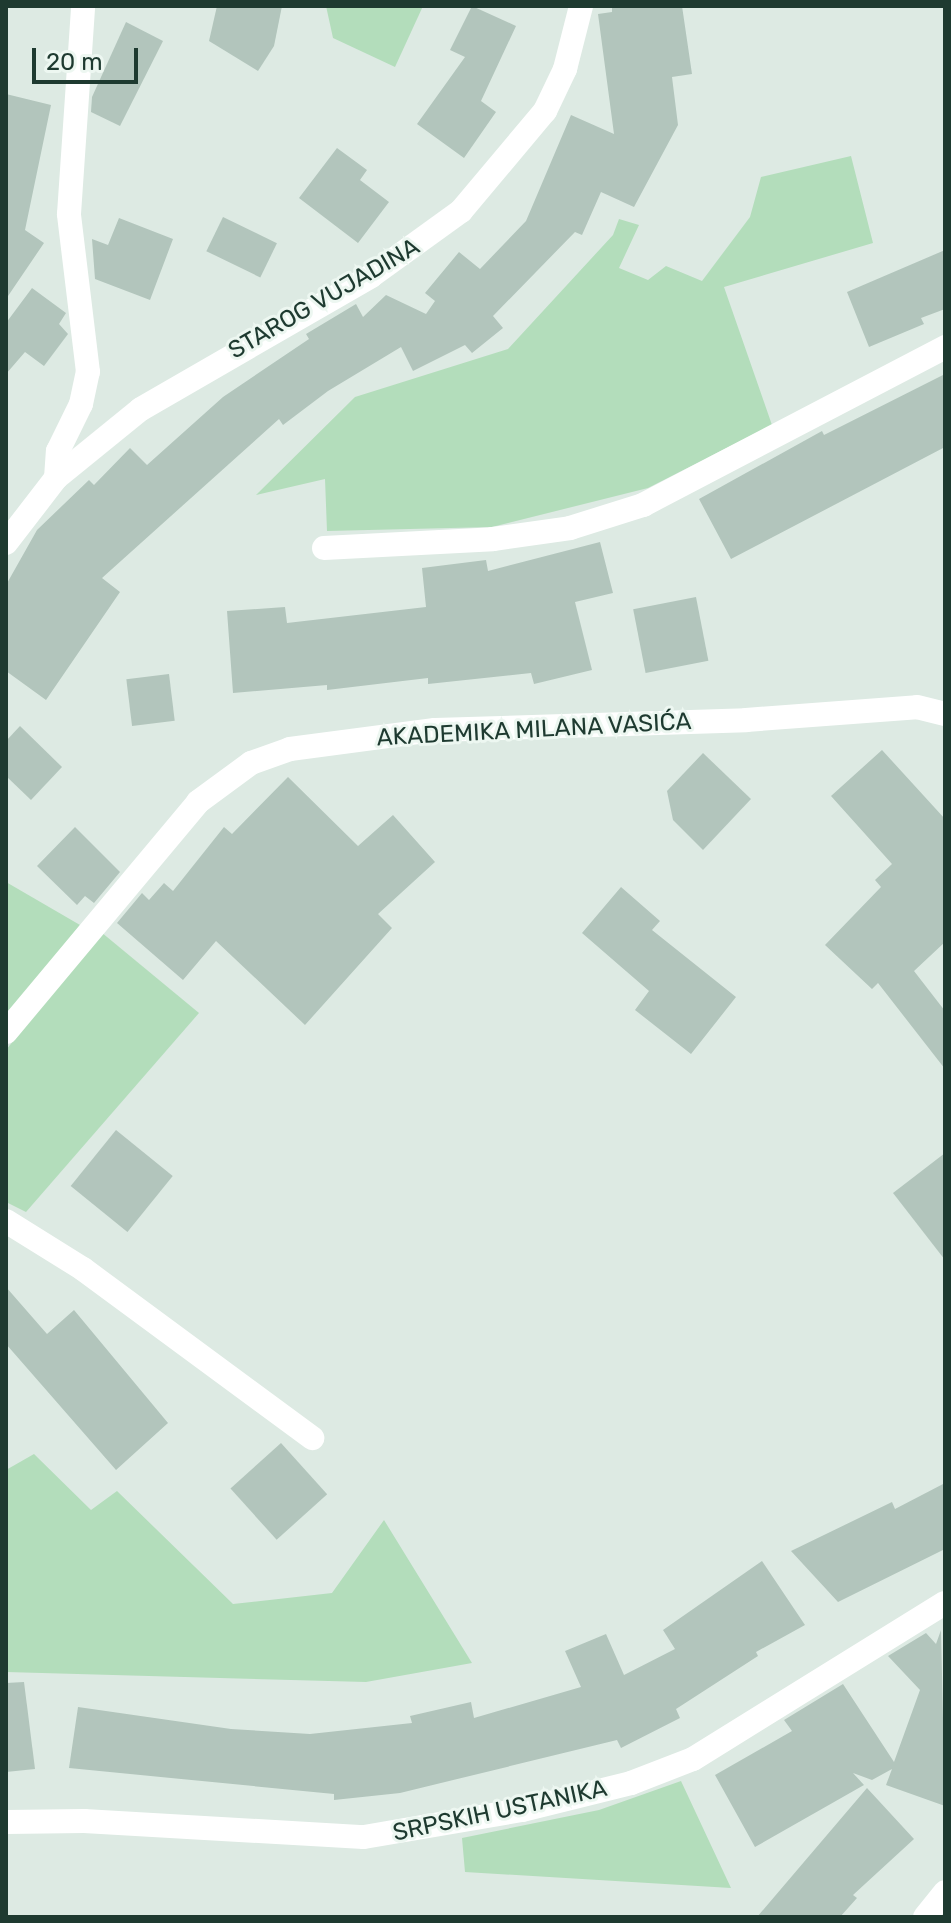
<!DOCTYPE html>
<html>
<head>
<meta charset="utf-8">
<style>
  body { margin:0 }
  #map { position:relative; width:951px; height:1923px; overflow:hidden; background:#ddeae3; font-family:Rubik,sans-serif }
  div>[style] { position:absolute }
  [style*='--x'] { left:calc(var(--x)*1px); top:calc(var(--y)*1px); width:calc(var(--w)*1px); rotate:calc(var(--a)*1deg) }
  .green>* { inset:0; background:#b3ddbb }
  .building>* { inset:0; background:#b2c5bc; transform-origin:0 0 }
  .minor>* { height:24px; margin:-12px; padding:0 12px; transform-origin:12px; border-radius:12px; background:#fff }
  .tertiary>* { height:24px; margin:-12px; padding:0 12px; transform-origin:12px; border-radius:12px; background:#fff }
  span { translate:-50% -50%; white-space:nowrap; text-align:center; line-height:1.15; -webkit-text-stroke:6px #edf7f1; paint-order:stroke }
  .street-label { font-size:24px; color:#1e3a30 }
  .frame { position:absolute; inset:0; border:8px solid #1e3a30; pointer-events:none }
  .scale { position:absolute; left:32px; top:48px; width:106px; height:36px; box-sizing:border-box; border:4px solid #1e3a30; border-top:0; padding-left:10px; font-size:24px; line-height:28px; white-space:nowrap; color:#1e3a30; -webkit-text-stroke:6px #edf7f1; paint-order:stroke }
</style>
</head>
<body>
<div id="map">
  <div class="green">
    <i style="clip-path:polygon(326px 6px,423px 6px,395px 67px,333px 38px)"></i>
    <i style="clip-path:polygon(851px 156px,873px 243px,724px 287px,772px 425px,648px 488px,492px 527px,327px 531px,325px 479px,256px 495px,355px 397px,508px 349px,613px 235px,619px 219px,639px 225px,619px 268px,648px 280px,666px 266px,702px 281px,750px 217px,761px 177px)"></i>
    <i style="clip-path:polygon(6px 882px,80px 925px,6px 1017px)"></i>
    <i style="clip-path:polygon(101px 932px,199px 1013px,26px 1212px,6px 1202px,6px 1050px)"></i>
    <i style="clip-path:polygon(34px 1454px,91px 1510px,117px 1491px,233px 1604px,332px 1593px,384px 1520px,472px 1663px,366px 1682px,6px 1672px,6px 1470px)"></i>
    <i style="clip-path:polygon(681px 1781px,731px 1888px,465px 1872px,462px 1838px,599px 1810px)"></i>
  </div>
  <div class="building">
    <i style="clip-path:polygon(217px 6px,282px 6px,274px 46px,258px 71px,209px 41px)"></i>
    <i style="clip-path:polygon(472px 6px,516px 26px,481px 101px,496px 112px,464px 158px,417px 124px,465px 57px,450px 50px)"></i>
    <i style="clip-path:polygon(612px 6px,682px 6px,692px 74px,672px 77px,678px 125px,634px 207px,601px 192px,582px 235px,575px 232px,493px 316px,503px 328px,472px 353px,465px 345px,413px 371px,401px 347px,328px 391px,283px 425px,279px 419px,102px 578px,120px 592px,46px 700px,6px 671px,6px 585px,37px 530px,89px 480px,94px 485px,130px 448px,147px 465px,223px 397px,309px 339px,306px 334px,356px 304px,363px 317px,386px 295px,426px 314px,435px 301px,425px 293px,459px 252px,480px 269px,526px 221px,571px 115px,614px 134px,598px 14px,612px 12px)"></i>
    <i style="clip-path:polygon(126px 22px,163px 41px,120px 126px,91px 112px,92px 97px)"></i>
    <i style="clip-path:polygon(6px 94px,51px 105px,25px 230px,44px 243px,6px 299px)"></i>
    <i style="clip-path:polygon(337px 148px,367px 170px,360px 180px,389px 202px,358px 243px,299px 198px)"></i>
    <i style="left:223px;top:217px;width:60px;height:38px;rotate:26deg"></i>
    <i style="clip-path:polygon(119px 218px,173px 239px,150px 300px,95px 279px,92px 239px,108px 245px)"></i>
    <i style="clip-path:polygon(945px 250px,945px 309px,921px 318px,924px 324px,869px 347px,847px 292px)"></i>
    <i style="clip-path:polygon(32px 288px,66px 313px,59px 324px,68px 334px,44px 366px,25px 352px,6px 374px,6px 323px)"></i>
    <i style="clip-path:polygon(945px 374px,945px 447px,731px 559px,699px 499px,822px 431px,824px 435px)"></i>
    <i style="clip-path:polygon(600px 542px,613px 593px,575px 602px,592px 670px,534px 684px,531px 673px,428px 684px,428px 678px,327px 690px,327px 685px,233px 693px,227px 611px,285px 607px,287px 623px,426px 607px,422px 568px,486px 560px,488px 571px)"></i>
    <i style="left:696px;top:597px;width:65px;height:64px;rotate:79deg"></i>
    <i style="left:169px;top:674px;width:47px;height:43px;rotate:83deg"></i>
    <i style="clip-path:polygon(20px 726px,62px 767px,31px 800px,6px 776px,6px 741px)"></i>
    <i style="clip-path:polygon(882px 750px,945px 819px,945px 942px,914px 971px,945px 1011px,945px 1069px,878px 983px,872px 989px,825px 945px,881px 887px,875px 880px,892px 864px,831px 796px)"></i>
    <i style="clip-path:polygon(703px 753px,751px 799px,703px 850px,673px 820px,667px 791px)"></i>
    <i style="clip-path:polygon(288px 777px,358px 846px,393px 815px,435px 862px,378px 914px,392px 928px,305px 1025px,216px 941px,183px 980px,117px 923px,142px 893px,149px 900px,164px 883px,173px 891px,224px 827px,232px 834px)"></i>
    <i style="clip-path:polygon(75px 827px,120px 872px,94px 903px,85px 896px,77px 905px,37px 866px)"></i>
    <i style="clip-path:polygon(621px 887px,660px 921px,652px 930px,736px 997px,691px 1054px,635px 1010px,649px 991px,582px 933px)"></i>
    <i style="left:116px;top:1130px;width:73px;height:72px;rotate:39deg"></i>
    <i style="clip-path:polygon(945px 1153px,945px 1260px,893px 1193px)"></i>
    <i style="clip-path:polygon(6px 1287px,47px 1334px,74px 1310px,168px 1423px,116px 1470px,6px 1344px)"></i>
    <i style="left:281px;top:1443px;width:69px;height:68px;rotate:48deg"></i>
    <i style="clip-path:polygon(945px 1483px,945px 1549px,838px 1602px,791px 1551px,892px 1502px,895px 1509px)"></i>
    <i style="clip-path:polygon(762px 1561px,805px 1625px,756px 1652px,758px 1656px,676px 1709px,680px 1718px,621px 1748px,617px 1740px,400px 1793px,334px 1800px,334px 1794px,69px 1768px,78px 1707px,231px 1729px,310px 1734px,412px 1723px,410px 1716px,471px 1702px,474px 1718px,581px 1687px,565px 1651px,606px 1634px,624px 1675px,675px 1649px,663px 1630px)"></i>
    <i style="clip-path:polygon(941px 1630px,945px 1806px,886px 1785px,892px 1769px,872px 1780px,853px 1773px,864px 1785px,755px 1847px,715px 1775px,792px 1731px,784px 1720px,843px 1684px,894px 1762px,920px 1690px,888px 1656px,926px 1633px,936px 1644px)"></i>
    <i style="clip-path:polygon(24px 1682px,35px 1769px,6px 1772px,6px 1683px)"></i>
    <i style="clip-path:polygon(867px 1788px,914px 1839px,853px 1895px,857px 1898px,840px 1917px,757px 1917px)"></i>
  </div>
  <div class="minor">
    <i style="--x:56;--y:478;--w:27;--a:-86"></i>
    <i style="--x:58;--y:451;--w:52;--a:-63.9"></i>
    <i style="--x:81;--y:404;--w:33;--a:-78"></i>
    <i style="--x:88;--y:372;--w:159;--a:-96.9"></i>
    <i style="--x:69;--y:214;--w:208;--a:-86.1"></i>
    <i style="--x:6;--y:543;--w:82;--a:-52.4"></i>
    <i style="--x:56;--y:478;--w:109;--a:-39.1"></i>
    <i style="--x:141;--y:409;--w:266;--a:-30"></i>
    <i style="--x:371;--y:276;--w:111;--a:-35.8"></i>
    <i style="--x:461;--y:211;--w:131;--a:-50"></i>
    <i style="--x:545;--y:111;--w:47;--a:-64.5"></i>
    <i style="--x:565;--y:69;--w:65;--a:-75.7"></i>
    <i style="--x:324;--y:548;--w:169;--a:-3"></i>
    <i style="--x:493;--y:539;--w:78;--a:-8.1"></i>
    <i style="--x:570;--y:528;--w:77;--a:-17.5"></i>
    <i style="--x:643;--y:505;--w:341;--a:-27.6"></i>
    <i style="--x:6;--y:1032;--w:300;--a:-50.1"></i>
    <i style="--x:198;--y:802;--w:66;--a:-36.3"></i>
    <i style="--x:251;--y:763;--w:41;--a:-19.7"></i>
    <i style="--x:290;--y:749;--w:146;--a:-7.5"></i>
    <i style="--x:435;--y:730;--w:311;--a:-1.8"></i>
    <i style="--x:746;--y:720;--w:171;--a:-4.3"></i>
    <i style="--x:917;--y:707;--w:29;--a:14"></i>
    <i style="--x:6;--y:1221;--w:91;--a:31.9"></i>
    <i style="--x:83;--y:1269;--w:285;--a:36.4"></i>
    <i style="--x:6;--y:1822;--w:78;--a:-0.7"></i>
    <i style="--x:84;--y:1821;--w:280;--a:3.3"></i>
    <i style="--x:364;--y:1837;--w:160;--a:-9.7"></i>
    <i style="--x:522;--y:1810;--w:112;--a:-13.9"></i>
    <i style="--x:631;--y:1783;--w:66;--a:-21.2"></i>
    <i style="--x:693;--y:1759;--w:296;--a:-31.8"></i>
  </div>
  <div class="tertiary">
    <i style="--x:925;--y:1917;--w:32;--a:-51"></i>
  </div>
  <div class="street-label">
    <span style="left:324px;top:299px;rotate:-30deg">STAROG VUJADINA</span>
    <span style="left:534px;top:730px;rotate:-3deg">AKADEMIKA MILANA VASIĆA</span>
    <span style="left:500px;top:1811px;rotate:-12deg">SRPSKIH USTANIKA</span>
  </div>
  <div class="frame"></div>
  <div class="scale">20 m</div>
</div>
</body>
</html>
